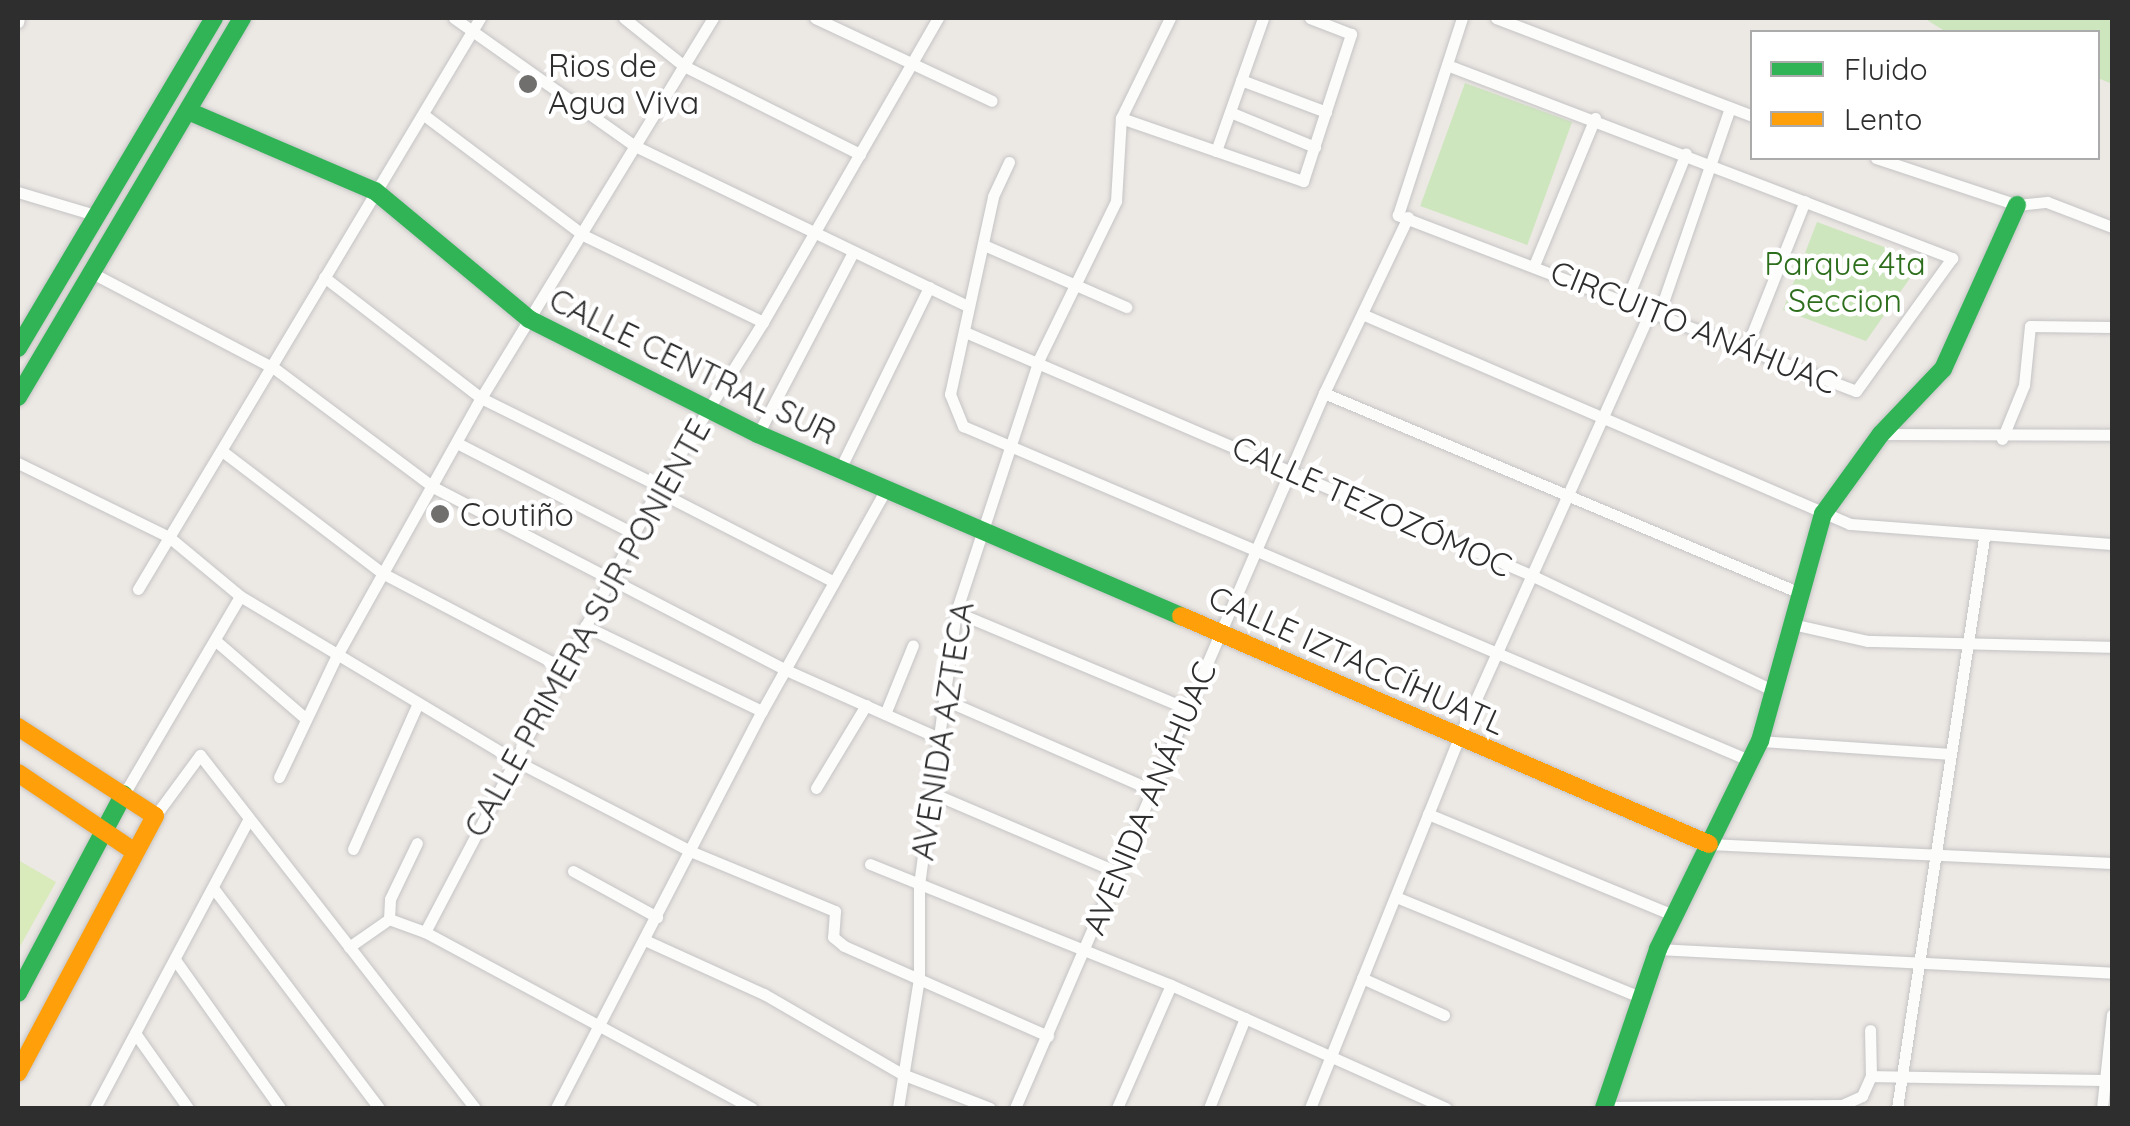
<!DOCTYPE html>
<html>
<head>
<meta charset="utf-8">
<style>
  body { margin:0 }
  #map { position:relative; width:2130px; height:1126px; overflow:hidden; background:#ece8e4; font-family:Quicksand,sans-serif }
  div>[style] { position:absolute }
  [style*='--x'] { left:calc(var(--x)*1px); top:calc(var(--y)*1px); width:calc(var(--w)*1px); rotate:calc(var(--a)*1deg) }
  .green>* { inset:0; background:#cee6be; transform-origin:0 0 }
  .pitch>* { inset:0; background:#d9eabb }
  .roads { filter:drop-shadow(0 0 2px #c5c4c5) drop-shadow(0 0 2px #c5c4c5) }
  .street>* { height:11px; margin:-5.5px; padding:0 5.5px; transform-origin:5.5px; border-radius:5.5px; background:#fcfcfb }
  .fast>* { height:18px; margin:-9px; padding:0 9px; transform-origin:9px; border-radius:9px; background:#30b455 }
  .slow>* { height:18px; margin:-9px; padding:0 9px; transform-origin:9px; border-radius:9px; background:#ff9f0a }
  .dots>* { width:28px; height:28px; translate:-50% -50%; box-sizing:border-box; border:5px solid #fff; border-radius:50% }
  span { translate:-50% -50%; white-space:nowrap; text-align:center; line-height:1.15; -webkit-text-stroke:9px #fff; paint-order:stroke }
  .poi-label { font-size:32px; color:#2e2e2e }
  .left { translate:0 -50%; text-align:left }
  .park-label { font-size:32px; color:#2c6e1b }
  .street-label { font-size:32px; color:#2e2e2e }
  .frame { position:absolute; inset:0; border:20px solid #2e2e2e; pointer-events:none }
  .legend { position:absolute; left:1750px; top:30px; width:350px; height:130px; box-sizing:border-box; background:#fff; border:2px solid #ababab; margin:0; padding:12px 18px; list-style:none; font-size:30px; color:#2e2e2e }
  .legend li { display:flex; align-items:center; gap:20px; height:50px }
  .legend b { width:50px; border:2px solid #ababab }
</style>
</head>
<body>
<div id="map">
  <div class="green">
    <i style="clip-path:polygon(1924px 18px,2112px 18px,2112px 84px,2098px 78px,2098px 32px,1946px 32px)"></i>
    <i style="left:1465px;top:83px;width:114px;height:131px;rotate:20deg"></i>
    <i style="clip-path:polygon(1817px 222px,1922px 261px,1866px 341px,1783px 310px)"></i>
  </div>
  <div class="pitch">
    <i style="clip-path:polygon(18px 860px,56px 882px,18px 950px)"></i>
  </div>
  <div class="roads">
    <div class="street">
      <i style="--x:454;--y:18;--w:222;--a:35.3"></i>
      <i style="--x:635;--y:146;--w:369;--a:25.7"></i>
      <i style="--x:624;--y:18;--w:77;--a:38.7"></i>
      <i style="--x:684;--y:66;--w:197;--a:26.6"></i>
      <i style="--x:815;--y:18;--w:195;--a:25.1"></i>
      <i style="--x:1496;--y:18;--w:274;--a:20.9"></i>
      <i style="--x:18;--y:22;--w:4;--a:-76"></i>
      <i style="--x:1447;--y:65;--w:541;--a:20.92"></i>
      <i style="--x:1952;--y:258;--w:164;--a:125.8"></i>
      <i style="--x:1856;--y:391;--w:491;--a:-159"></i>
      <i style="--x:1398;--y:215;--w:207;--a:-72"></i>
      <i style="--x:1241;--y:80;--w:91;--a:20.6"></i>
      <i style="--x:1230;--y:112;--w:92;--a:22.4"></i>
      <i style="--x:424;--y:115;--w:199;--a:37"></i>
      <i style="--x:583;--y:235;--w:200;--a:25.8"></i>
      <i style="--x:1121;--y:118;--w:193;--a:19.1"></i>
      <i style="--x:1303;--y:181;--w:155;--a:-71.9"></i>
      <i style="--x:1351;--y:34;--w:44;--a:-158.7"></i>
      <i style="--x:1216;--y:151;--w:141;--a:-70.5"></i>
      <i style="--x:1876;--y:158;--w:149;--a:18.4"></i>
      <i style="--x:2017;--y:205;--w:30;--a:-6"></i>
      <i style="--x:2047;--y:202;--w:70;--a:21"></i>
      <i style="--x:1009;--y:162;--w:38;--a:115"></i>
      <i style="--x:993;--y:197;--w:202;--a:102.3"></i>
      <i style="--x:950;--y:394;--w:35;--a:68"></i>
      <i style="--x:963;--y:426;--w:856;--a:23.03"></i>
      <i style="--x:18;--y:192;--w:80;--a:16.6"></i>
      <i style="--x:986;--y:246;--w:153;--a:23.5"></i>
      <i style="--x:1535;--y:263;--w:157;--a:-67.5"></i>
      <i style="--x:92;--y:273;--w:205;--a:27.6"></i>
      <i style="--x:274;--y:368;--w:199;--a:36.8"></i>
      <i style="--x:433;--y:487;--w:398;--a:27.4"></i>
      <i style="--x:786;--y:670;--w:170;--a:24"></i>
      <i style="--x:324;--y:277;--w:198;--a:37.6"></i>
      <i style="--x:481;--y:398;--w:199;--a:26.3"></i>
      <i style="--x:1627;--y:299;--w:157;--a:-68"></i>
      <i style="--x:1660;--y:311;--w:215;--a:-71"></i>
      <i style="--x:1362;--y:314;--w:531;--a:23.28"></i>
      <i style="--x:1850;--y:524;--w:263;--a:4.4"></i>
      <i style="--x:965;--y:332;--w:616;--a:23.24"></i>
      <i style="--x:1531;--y:575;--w:269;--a:25.5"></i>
      <i style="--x:1746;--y:349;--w:159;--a:-68.3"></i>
      <i style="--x:1324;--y:393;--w:516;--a:22.79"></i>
      <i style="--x:758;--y:434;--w:203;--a:-62.4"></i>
      <i style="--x:1881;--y:434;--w:231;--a:0.2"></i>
      <i style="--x:2002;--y:439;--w:58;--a:-67.8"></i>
      <i style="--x:2024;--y:385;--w:59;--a:-84.2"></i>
      <i style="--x:2030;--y:326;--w:82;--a:0.7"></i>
      <i style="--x:457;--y:443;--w:200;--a:27.1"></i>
      <i style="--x:222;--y:451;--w:201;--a:37.3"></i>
      <i style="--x:382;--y:573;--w:202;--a:27.7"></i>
      <i style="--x:18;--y:463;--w:168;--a:26.1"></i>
      <i style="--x:169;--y:537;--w:92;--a:39.7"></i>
      <i style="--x:240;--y:596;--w:317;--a:30.9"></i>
      <i style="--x:512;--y:759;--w:200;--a:27.3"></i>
      <i style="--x:690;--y:851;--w:157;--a:22.5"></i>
      <i style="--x:835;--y:911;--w:26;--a:94"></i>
      <i style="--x:833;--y:937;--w:14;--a:39"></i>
      <i style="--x:844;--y:946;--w:223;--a:23.8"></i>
      <i style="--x:839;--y:471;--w:205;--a:-63.9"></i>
      <i style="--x:657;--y:491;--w:199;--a:27.2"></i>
      <i style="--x:138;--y:589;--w:666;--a:-59.08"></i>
      <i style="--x:956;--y:612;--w:251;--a:22.7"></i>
      <i style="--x:1792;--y:624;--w:78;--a:12.6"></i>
      <i style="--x:1868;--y:641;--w:244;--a:1.4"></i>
      <i style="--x:585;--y:626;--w:196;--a:25.7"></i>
      <i style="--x:216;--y:641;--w:118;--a:40.9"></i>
      <i style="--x:945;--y:700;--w:226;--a:23.5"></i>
      <i style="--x:885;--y:714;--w:74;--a:-67.9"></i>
      <i style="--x:1760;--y:741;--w:190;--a:3.9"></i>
      <i style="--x:279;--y:777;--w:133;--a:-64.6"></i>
      <i style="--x:336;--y:657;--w:297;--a:-60.8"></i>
      <i style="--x:481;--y:398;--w:445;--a:-58.6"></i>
      <i style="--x:816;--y:788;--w:97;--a:-58.9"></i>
      <i style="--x:932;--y:793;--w:201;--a:23.1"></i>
      <i style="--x:124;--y:794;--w:229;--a:-59.6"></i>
      <i style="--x:1428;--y:814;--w:267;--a:22.4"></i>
      <i style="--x:155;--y:816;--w:76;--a:-53.6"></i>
      <i style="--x:200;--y:755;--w:447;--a:52.1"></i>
      <i style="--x:1709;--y:844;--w:403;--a:2.7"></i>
      <i style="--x:353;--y:849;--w:158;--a:-66"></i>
      <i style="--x:870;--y:864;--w:324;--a:21.9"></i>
      <i style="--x:1171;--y:985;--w:301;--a:24.1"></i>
      <i style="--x:573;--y:871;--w:96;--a:28.7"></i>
      <i style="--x:214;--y:889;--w:274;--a:53"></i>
      <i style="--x:1396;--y:897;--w:264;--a:22.3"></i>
      <i style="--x:389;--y:919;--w:38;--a:20"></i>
      <i style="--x:425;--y:932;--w:371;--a:28.3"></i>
      <i style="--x:389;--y:919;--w:20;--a:-87"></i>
      <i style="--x:390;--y:899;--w:62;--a:-64.3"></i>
      <i style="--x:425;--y:932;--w:498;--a:-62.3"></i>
      <i style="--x:657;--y:491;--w:199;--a:-57.9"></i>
      <i style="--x:763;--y:322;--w:351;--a:-60.1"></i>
      <i style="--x:647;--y:941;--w:128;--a:24.4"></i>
      <i style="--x:764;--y:994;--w:160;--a:30.1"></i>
      <i style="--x:902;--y:1074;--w:94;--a:21.1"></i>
      <i style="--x:349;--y:947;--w:49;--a:-35"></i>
      <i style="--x:1658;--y:949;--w:455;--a:3"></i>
      <i style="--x:176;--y:961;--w:180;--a:54.7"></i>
      <i style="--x:1362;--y:978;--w:90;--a:24.3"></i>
      <i style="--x:135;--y:1033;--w:92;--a:54.8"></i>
      <i style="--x:1871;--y:1076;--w:241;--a:1"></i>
      <i style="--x:1604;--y:1107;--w:238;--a:-0.5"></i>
      <i style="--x:1842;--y:1105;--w:22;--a:-24"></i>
      <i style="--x:1862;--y:1096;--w:22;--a:-66"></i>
      <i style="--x:1871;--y:1076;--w:46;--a:-91.2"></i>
      <i style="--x:95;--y:1108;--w:326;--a:-62"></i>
      <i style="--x:556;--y:1108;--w:447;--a:-62.6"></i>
      <i style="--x:762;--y:711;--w:252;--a:-60.8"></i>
      <i style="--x:898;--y:1108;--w:131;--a:-80.8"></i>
      <i style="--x:919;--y:979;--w:94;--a:-90"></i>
      <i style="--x:919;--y:885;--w:275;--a:-82.3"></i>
      <i style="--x:956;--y:612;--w:266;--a:-71.8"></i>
      <i style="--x:1039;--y:359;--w:176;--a:-64"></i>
      <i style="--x:1116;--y:201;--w:83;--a:-86.6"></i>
      <i style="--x:1121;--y:118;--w:111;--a:-63.9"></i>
      <i style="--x:1015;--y:1108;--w:779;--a:-66.63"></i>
      <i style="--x:1324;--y:393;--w:195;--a:-64.5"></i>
      <i style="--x:1117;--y:1108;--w:134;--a:-66.3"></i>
      <i style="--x:1209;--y:1108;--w:97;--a:-68.2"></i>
      <i style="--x:1310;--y:1108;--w:400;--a:-68.1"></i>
      <i style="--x:1459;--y:737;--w:469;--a:-65.8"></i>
      <i style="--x:1897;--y:1108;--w:577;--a:-81.32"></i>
      <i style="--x:2102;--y:1108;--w:94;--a:-83.9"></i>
    </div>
    <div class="fast">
      <i style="--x:188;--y:111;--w:203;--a:23.2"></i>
      <i style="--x:375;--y:191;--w:200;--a:39.7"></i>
      <i style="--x:529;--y:319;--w:256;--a:26.7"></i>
      <i style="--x:758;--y:434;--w:460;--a:23.3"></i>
      <i style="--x:18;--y:348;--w:384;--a:-59.3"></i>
      <i style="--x:18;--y:397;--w:440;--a:-59.4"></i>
      <i style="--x:18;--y:993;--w:225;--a:-62"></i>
      <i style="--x:1604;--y:1108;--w:168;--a:-71.2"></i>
      <i style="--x:1658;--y:949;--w:232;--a:-63.9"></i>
      <i style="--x:1760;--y:741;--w:236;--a:-74.5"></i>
      <i style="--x:1823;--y:514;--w:99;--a:-54.1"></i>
      <i style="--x:1881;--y:434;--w:90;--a:-46.4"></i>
      <i style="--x:1943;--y:369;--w:180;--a:-65.7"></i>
    </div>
    <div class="slow">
      <i style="--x:1181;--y:616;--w:575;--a:23.36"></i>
      <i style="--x:18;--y:727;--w:163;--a:33"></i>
      <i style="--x:155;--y:816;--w:291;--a:118.1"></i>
      <i style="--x:18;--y:773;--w:141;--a:34"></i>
    </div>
  </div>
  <div class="dots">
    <i style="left:528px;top:84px;background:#706f6e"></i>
    <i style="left:440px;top:514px;background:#706f6e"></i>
  </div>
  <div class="poi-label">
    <span class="left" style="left:548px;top:84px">Rios de<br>Agua Viva</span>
    <span class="left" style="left:460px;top:514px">Coutiño</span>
  </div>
  <div class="park-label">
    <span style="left:1845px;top:282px">Parque 4ta<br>Seccion</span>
  </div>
  <div class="street-label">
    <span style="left:1694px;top:327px;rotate:22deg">CIRCUITO ANÁHUAC</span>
    <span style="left:693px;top:366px;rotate:26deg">CALLE CENTRAL SUR</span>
    <span style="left:1372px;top:506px;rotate:24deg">CALLE TEZOZÓMOC</span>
    <span style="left:587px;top:628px;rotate:-61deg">CALLE PRIMERA SUR PONIENTE</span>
    <span style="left:1357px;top:660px;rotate:24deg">CALLE IZTACCÍHUATL</span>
    <span style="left:942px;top:731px;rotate:-81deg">AVENIDA AZTECA</span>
    <span style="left:1149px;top:798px;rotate:-67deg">AVENIDA ANÁHUAC</span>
  </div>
  <div class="frame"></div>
  <ul class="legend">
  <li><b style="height:12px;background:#30b455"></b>Fluido</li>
  <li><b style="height:12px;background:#ff9f0a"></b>Lento</li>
  </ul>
</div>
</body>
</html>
